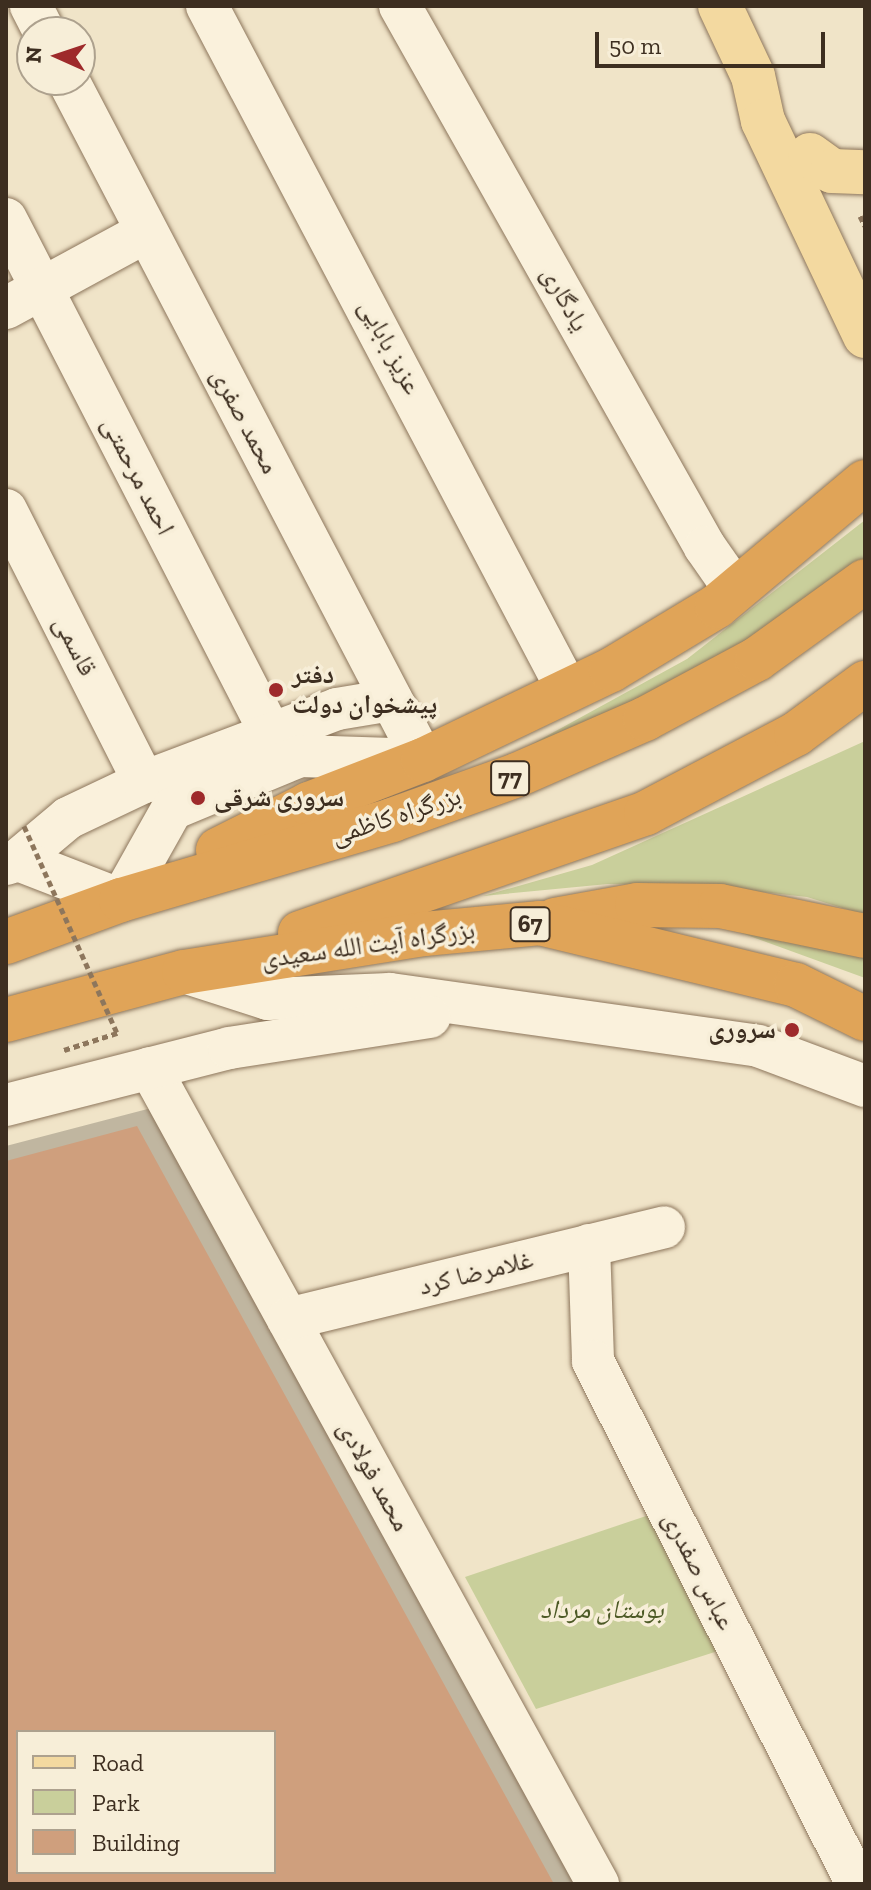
<!DOCTYPE html>
<html>
<head>
<meta charset="utf-8">
<style>
  body { margin:0 }
  #map { position:relative; width:871px; height:1890px; overflow:hidden; background:#f0e4c8; font-family:"Zilla Slab","Noto Naskh Arabic",serif }
  div>[style] { position:absolute }
  [style*='--x'] { left:calc(var(--x)*1px); top:calc(var(--y)*1px); width:calc(var(--w)*1px); rotate:calc(var(--a)*1deg) }
  .green>* { inset:0; background:#c9cf9b }
  .shadow>* { inset:0; background:#0003 }
  .building>* { inset:0; background:#cf9f7d }
  .path>* { height:5px; margin-top:-2.5px; transform-origin:0; background:repeating-linear-gradient(90deg,#8d765c 0 6px,transparent 0 10px) }
  .roads { filter:drop-shadow(0 0 2px #8d765c) drop-shadow(0 0 2px #8d765c) }
  .minor>* { height:42px; margin:-21px; padding:0 21px; transform-origin:21px; border-radius:21px; background:#faf1dc }
  .major>* { height:44px; margin:-22px; padding:0 22px; transform-origin:22px; border-radius:22px; background:#f3d9a0 }
  .highway>* { height:44px; margin:-22px; padding:0 22px; transform-origin:22px; border-radius:22px; background:#e0a458 }
  .path-bridge>* { height:5px; margin-top:-2.5px; transform-origin:0; background:repeating-linear-gradient(90deg,#8d765c 0 6px,transparent 0 10px) }
  .dots>* { width:22px; height:22px; translate:-50% -50%; box-sizing:border-box; border:4px solid #f7eed8; border-radius:50% }
  span { translate:-50% -50%; white-space:nowrap; text-align:center; line-height:1.15; -webkit-text-stroke:7px #f7eed8; paint-order:stroke }
  .shield-label span { padding:2px 6px; background:#f7eed8; border:2px solid; border-radius:6px; -webkit-text-stroke-width:0 }
  .shield-label { font-size:24px; color:#3d2e20; font-weight:700 }
  .street-label { font-size:26px; color:#3d2e20 }
  .poi-label { font-size:26px; color:#3d2e20; font-weight:700 }
  .left { translate:0 -50%; text-align:left }
  .right { translate:-100% -50%; text-align:right }
  .park-label { font-size:26px; color:#4d5a26; font-style:italic }
  .frame { position:absolute; inset:0; border:8px solid #3d2e20; pointer-events:none }
  .legend { position:absolute; left:16px; top:1730px; width:260px; height:144px; box-sizing:border-box; background:#f7eed8; border:2px solid #ada18e; margin:0; padding:10px 14px; list-style:none; font-size:24px; color:#3d2e20 }
  .legend li { display:flex; align-items:center; gap:16px; height:40px }
  .legend b { width:40px; border:2px solid #ada18e }
  .north { position:absolute; left:16px; top:16px; width:80px; height:80px; box-sizing:border-box; background:#f7eed8; border:2px solid #ada18e; border-radius:50%; rotate:273deg; font-size:22px; font-weight:700; line-height:32px; text-align:center; color:#3d2e20 }
  .north::after { content:''; display:block; margin:auto; width:28px; height:36px; background:#9e2a2b; clip-path:polygon(50% 0,100% 100%,50% 72%,0 100%) }
  .scale { position:absolute; left:595px; top:32px; width:230px; height:36px; box-sizing:border-box; border:4px solid #3d2e20; border-top:0; padding-left:10px; font-size:24px; line-height:28px; white-space:nowrap; color:#3d2e20; -webkit-text-stroke:6px #f7eed8; paint-order:stroke }
</style>
</head>
<body>
<div id="map">
  <div class="green">
    <i style="clip-path:polygon(865px 520px,865px 572px,678px 694px,523px 749px,687px 659px)"></i>
    <i style="clip-path:polygon(865px 741px,865px 915px,807px 897px,708px 886px,608px 884px,483px 896px,592px 865px)"></i>
    <i style="clip-path:polygon(717px 924px,865px 950px,865px 978px)"></i>
    <i style="clip-path:polygon(649px 1515px,718px 1651px,536px 1709px,465px 1577px)"></i>
  </div>
  <div class="shadow">
    <i style="clip-path:polygon(evenodd,159px 1106px,587px 1884px,6px 1884px,6px 1146px,159px 1106px,18px 1732px,274px 1732px,274px 1872px,18px 1872px,18px 1732px)"></i>
  </div>
  <div class="building">
    <i style="clip-path:polygon(evenodd,137px 1126px,554px 1884px,6px 1884px,6px 1161px,137px 1126px,18px 1732px,274px 1732px,274px 1872px,18px 1872px,18px 1732px)"></i>
  </div>
  <div class="path">
    <i style="--x:860;--y:216;--w:11;--a:63"></i>
    <i style="--x:64;--y:1050;--w:56;--a:-17.8"></i>
  </div>
  <div class="roads">
    <div class="minor">
      <i style="--x:31;--y:6;--w:29;--a:63"></i>
      <i style="--x:207;--y:6;--w:774;--a:62.21"></i>
      <i style="--x:400;--y:6;--w:621;--a:60.59"></i>
      <i style="--x:705;--y:547;--w:52;--a:55.1"></i>
      <i style="--x:6;--y:219;--w:577;--a:62.77"></i>
      <i style="--x:6;--y:308;--w:159;--a:-28.5"></i>
      <i style="--x:6;--y:510;--w:305;--a:63.1"></i>
      <i style="--x:18;--y:860;--w:65;--a:-40"></i>
      <i style="--x:68;--y:818;--w:84;--a:-25.3"></i>
      <i style="--x:144;--y:782;--w:206;--a:-20.7"></i>
      <i style="--x:337;--y:709;--w:55;--a:-9.5"></i>
      <i style="--x:6;--y:864;--w:13;--a:-18"></i>
      <i style="--x:18;--y:860;--w:110;--a:21.2"></i>
      <i style="--x:121;--y:900;--w:104;--a:-60.7"></i>
      <i style="--x:172;--y:809;--w:139;--a:-22.5"></i>
      <i style="--x:300;--y:756;--w:123;--a:1.9"></i>
      <i style="--x:423;--y:760;--w:767;--a:-117.57"></i>
      <i style="--x:184;--y:972;--w:88;--a:17.8"></i>
      <i style="--x:268;--y:999;--w:122;--a:-2.3"></i>
      <i style="--x:390;--y:994;--w:372;--a:8"></i>
      <i style="--x:758;--y:1046;--w:114;--a:20.5"></i>
      <i style="--x:150;--y:1068;--w:931;--a:61.23"></i>
      <i style="--x:6;--y:1105;--w:230;--a:-14.3"></i>
      <i style="--x:229;--y:1048;--w:203;--a:-8.8"></i>
      <i style="--x:589;--y:1245;--w:116;--a:88"></i>
      <i style="--x:593;--y:1361;--w:586;--a:63.22"></i>
      <i style="--x:288;--y:1319;--w:387;--a:-13.7"></i>
    </div>
    <div class="major">
      <i style="--x:720;--y:6;--w:77;--a:64.8"></i>
      <i style="--x:753;--y:76;--w:46;--a:77.5"></i>
      <i style="--x:763;--y:121;--w:238;--a:64.6"></i>
      <i style="--x:810;--y:155;--w:27;--a:36"></i>
      <i style="--x:832;--y:171;--w:33;--a:2"></i>
    </div>
    <div class="highway">
      <i style="--x:218;--y:850;--w:102;--a:-26.8"></i>
      <i style="--x:309;--y:804;--w:122;--a:-21.1"></i>
      <i style="--x:423;--y:760;--w:208;--a:-25.6"></i>
      <i style="--x:611;--y:670;--w:124;--a:-31.1"></i>
      <i style="--x:717;--y:606;--w:193;--a:-40"></i>
      <i style="--x:555;--y:920;--w:83;--a:-10.4"></i>
      <i style="--x:637;--y:905;--w:83;--a:0.7"></i>
      <i style="--x:720;--y:906;--w:148;--a:11.7"></i>
      <i style="--x:300;--y:933;--w:366;--a:-19.1"></i>
      <i style="--x:646;--y:813;--w:170;--a:-27.8"></i>
      <i style="--x:796;--y:734;--w:86;--a:-36.5"></i>
      <i style="--x:6;--y:942;--w:122;--a:-20.1"></i>
      <i style="--x:121;--y:900;--w:283;--a:-16.4"></i>
      <i style="--x:392;--y:820;--w:133;--a:-19.8"></i>
      <i style="--x:517;--y:775;--w:140;--a:-23.6"></i>
      <i style="--x:645;--y:719;--w:127;--a:-28.2"></i>
      <i style="--x:757;--y:659;--w:133;--a:-35.8"></i>
      <i style="--x:6;--y:1020;--w:184;--a:-15.1"></i>
      <i style="--x:184;--y:972;--w:243;--a:-9"></i>
      <i style="--x:424;--y:934;--w:117;--a:-5.4"></i>
      <i style="--x:540;--y:923;--w:263;--a:13.6"></i>
      <i style="--x:796;--y:985;--w:77;--a:26.2"></i>
    </div>
  </div>
  <div class="path-bridge">
    <i style="--x:24;--y:826;--w:227;--a:65.8"></i>
  </div>
  <div class="dots">
    <i style="left:276px;top:690px;background:#9e2a2b"></i>
    <i style="left:198px;top:798px;background:#9e2a2b"></i>
    <i style="left:792px;top:1030px;background:#9e2a2b"></i>
  </div>
  <div class="shield-label">
    <span style="left:510px;top:778px">77</span>
    <span style="left:530px;top:924px">67</span>
  </div>
  <div class="street-label">
    <span style="left:565px;top:299px;rotate:61deg">یادگاری</span>
    <span style="left:390px;top:347px;rotate:62deg">عزیز بابایی</span>
    <span style="left:245px;top:421px;rotate:62deg">محمد صفری</span>
    <span style="left:138px;top:476px;rotate:63deg">احمد مرحمتی</span>
    <span style="left:75px;top:646px;rotate:63deg">قاسمی</span>
    <span style="left:396px;top:816px;rotate:-18deg">بزرگراه کاظمی</span>
    <span style="left:368px;top:945px;rotate:-8deg">بزرگراه آیت الله سعیدی</span>
    <span style="left:476px;top:1273px;rotate:-14deg">غلامرضا کرد</span>
    <span style="left:374px;top:1476px;rotate:61deg">محمد فولادی</span>
    <span style="left:699px;top:1571px;rotate:63deg">عباس صفدری</span>
  </div>
  <div class="poi-label">
    <span class="left" style="left:292px;top:690px">دفتر<br>پیشخوان دولت</span>
    <span class="left" style="left:214px;top:798px">سروری شرقی</span>
    <span class="right" style="left:776px;top:1030px">سروری</span>
  </div>
  <div class="park-label">
    <span style="left:602px;top:1610px">بوستان مرداد</span>
  </div>
  <div class="frame"></div>
  <ul class="legend">
  <li><b style="height:10px;background:#f3d9a0"></b>Road</li>
  <li><b style="height:22px;background:#c9cf9b"></b>Park</li>
  <li><b style="height:22px;background:#cf9f7d"></b>Building</li>
  </ul>
  <div class="north">N</div>
  <div class="scale">50 m</div>
</div>
</body>
</html>
